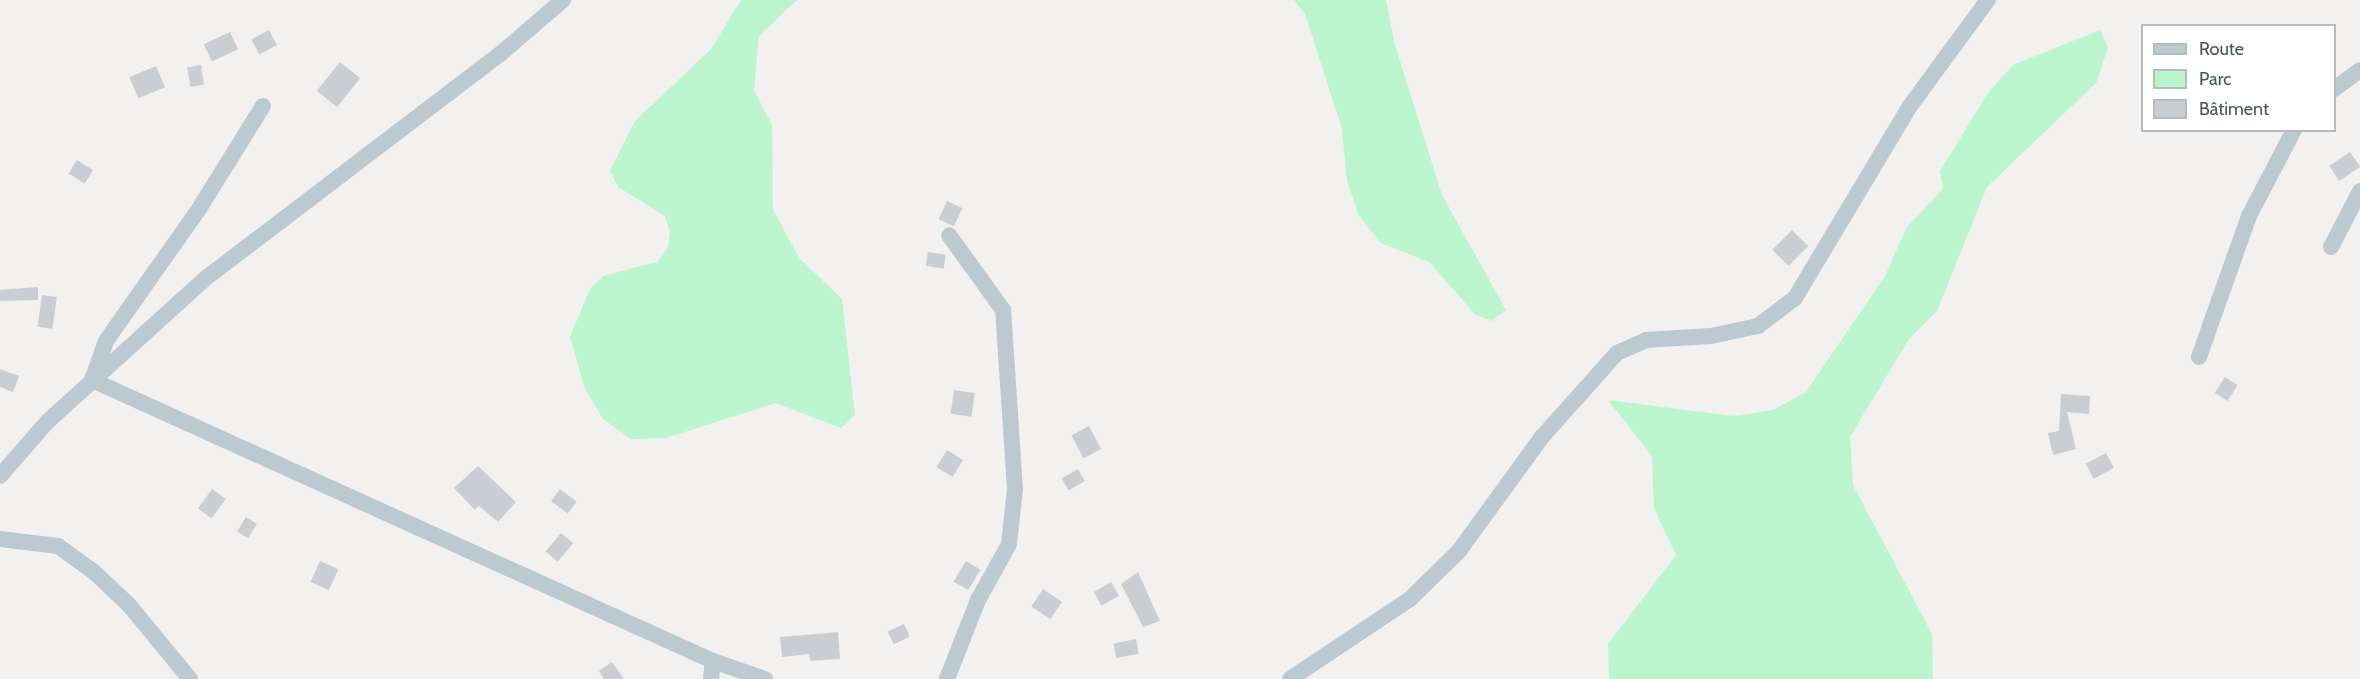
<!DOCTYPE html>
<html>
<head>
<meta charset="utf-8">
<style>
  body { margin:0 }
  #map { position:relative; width:2360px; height:679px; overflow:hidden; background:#f3f0f0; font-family:Cabin,sans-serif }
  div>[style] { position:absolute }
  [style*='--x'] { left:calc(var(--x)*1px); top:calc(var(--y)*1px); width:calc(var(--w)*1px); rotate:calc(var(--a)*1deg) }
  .green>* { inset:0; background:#baf5ce }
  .building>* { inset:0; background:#caced3; transform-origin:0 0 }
  .minor>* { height:16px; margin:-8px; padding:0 8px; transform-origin:8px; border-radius:8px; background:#bcc9d1 }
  span { translate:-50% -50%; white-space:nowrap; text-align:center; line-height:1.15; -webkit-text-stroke:6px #fff; paint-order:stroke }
  .legend { position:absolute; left:2141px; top:24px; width:195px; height:108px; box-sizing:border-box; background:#fff; border:2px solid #b5bbbf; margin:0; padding:8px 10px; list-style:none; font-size:18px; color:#465560 }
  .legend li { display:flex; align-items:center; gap:12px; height:30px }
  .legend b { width:30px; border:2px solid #b5bbbf }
</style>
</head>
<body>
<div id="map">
  <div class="green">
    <i style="clip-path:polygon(741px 0,797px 0,759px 36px,754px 90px,772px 125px,773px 210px,800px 259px,842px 299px,855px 415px,841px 428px,776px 403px,666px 438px,631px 439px,603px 419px,585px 389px,570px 337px,590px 289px,603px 276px,657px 262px,668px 248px,670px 232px,665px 216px,618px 187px,610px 171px,635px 121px,711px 49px)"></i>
    <i style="clip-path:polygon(1294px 0,1386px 0,1395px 45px,1442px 195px,1506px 310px,1491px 321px,1476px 315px,1429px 262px,1381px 243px,1359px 216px,1347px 181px,1342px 129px,1305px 14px)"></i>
    <i style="clip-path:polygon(2100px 30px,2108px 48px,2096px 83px,1987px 187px,1937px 311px,1909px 339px,1850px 437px,1853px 485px,1932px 634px,1933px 679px,1609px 679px,1608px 644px,1676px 555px,1654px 508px,1652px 456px,1608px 400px,1734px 416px,1773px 410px,1806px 392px,1885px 276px,1907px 227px,1943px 189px,1940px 171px,1988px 93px,2013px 65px)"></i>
  </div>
  <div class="building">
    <i style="left:269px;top:30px;width:17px;height:20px;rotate:62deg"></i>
    <i style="left:230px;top:32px;width:19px;height:29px;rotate:65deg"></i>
    <i style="left:340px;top:62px;width:26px;height:37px;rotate:39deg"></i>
    <i style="left:201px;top:65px;width:20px;height:14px;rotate:81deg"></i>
    <i style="left:156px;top:66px;width:23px;height:29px;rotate:67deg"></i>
    <i style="left:2350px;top:152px;width:18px;height:25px;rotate:56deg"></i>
    <i style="left:77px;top:160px;width:19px;height:16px;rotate:32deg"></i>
    <i style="left:947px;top:201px;width:17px;height:20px;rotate:25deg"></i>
    <i style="left:1792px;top:230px;width:23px;height:28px;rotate:45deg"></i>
    <i style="left:928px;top:252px;width:18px;height:14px;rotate:9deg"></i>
    <i style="clip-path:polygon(38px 287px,38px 300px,0 301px,0 290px)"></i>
    <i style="left:42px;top:295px;width:15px;height:32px;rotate:8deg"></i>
    <i style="clip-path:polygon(0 369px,19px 376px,13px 392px,0 387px)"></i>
    <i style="left:2225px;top:377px;width:15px;height:19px;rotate:32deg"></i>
    <i style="left:954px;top:390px;width:21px;height:24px;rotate:8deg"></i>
    <i style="clip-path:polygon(2061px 394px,2090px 396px,2089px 414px,2067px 412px,2076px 449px,2053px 455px,2048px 433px,2059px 431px)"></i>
    <i style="left:1089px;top:426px;width:26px;height:20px;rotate:62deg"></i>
    <i style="left:947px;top:450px;width:19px;height:20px;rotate:32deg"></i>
    <i style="left:2106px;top:453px;width:17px;height:23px;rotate:62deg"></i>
    <i style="clip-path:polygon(478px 466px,516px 502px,498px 522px,479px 506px,475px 510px,454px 488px)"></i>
    <i style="left:1078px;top:469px;width:14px;height:19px;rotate:60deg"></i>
    <i style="left:212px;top:489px;width:17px;height:24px;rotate:36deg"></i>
    <i style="left:560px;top:489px;width:21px;height:15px;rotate:37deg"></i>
    <i style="left:246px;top:517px;width:13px;height:17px;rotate:32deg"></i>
    <i style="left:561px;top:533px;width:16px;height:24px;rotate:40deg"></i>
    <i style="left:320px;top:561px;width:20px;height:23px;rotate:24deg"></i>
    <i style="left:966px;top:561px;width:17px;height:24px;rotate:31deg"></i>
    <i style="clip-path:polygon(1138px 572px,1160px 621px,1143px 627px,1121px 584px)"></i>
    <i style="left:1111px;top:582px;width:16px;height:20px;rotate:60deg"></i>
    <i style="left:1043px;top:589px;width:23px;height:21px;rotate:34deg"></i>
    <i style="left:904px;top:624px;width:14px;height:18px;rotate:65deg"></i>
    <i style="clip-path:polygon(838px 632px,840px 659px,810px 661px,809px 654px,782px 657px,780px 637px)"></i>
    <i style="left:1136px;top:639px;width:15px;height:23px;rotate:79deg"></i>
    <i style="clip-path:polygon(612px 662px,624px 679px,604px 679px,599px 671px)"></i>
  </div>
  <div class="minor">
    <i style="--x:2334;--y:89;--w:32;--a:-36"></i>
    <i style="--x:263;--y:106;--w:121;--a:121.9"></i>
    <i style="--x:199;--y:209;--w:161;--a:125.2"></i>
    <i style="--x:106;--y:341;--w:41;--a:109.7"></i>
    <i style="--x:92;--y:380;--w:682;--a:24.35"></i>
    <i style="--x:713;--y:661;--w:55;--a:19.1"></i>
    <i style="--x:2331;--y:247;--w:63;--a:-62.6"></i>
    <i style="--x:2199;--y:357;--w:150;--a:-70.5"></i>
    <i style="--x:2249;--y:216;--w:97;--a:-62.4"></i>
    <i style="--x:0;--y:476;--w:72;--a:-49"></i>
    <i style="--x:47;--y:422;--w:215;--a:-42.2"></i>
    <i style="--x:206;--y:278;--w:376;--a:-37.3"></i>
    <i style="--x:505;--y:50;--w:77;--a:-40.8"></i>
    <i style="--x:0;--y:539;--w:58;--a:6.9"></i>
    <i style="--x:58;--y:546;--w:44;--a:35.8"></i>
    <i style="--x:94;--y:572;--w:48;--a:43.3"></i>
    <i style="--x:129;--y:605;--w:96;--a:50.5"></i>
    <i style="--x:711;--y:679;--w:18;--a:-84"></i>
    <i style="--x:947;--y:679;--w:85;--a:-68.6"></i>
    <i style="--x:978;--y:600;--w:64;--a:-61"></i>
    <i style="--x:1009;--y:544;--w:55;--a:-83.8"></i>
    <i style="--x:1015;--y:489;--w:179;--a:-93.8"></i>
    <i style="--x:1003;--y:310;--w:92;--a:-125.8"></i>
    <i style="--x:1290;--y:679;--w:144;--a:-33.7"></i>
    <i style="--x:1410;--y:599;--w:69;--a:-44.4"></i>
    <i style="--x:1459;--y:551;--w:140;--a:-54"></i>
    <i style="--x:1541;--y:438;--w:114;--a:-48.2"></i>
    <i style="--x:1617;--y:353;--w:32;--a:-24"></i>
    <i style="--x:1646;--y:340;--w:65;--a:-3.5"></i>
    <i style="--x:1711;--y:336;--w:48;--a:-12"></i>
    <i style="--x:1758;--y:326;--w:46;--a:-37.1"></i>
    <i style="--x:1795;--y:298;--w:224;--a:-59.1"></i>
    <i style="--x:1910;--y:106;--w:132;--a:-53.7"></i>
  </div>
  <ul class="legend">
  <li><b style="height:8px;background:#bcc9d1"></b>Route</li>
  <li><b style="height:16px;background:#baf5ce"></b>Parc</li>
  <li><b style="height:16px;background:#caced3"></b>Bâtiment</li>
  </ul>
</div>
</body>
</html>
